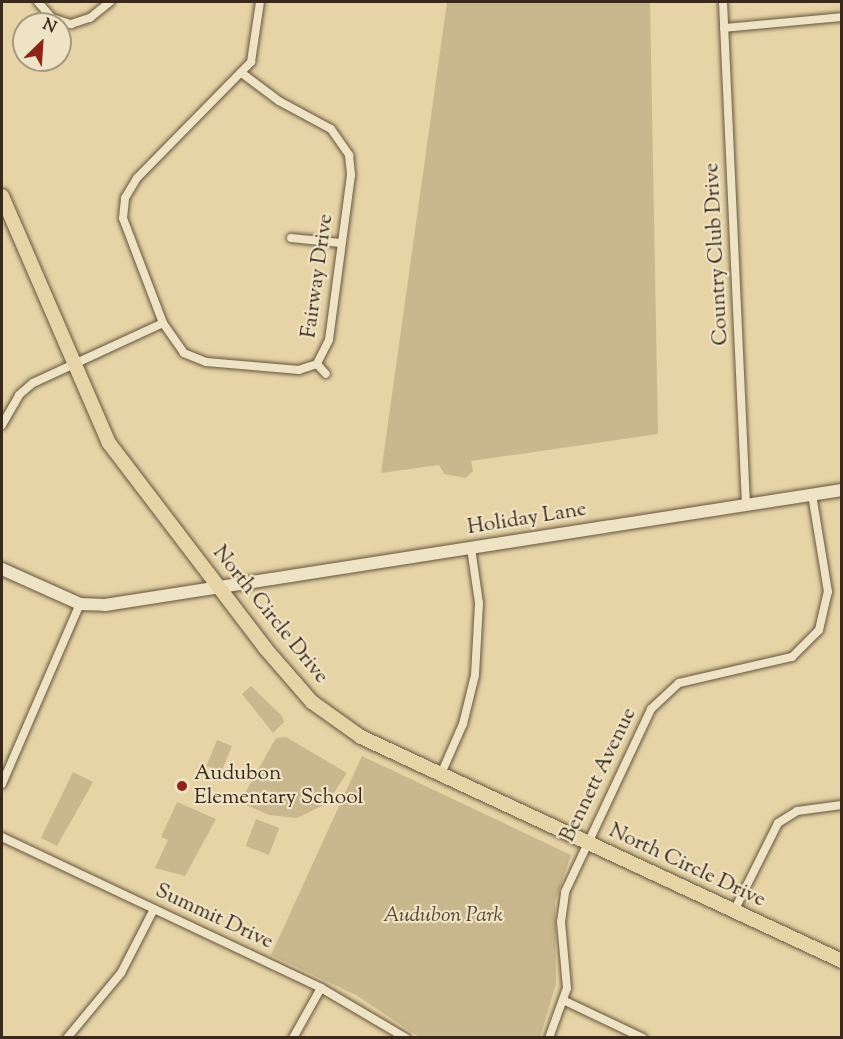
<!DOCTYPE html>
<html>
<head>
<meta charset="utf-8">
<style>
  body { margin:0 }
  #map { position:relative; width:843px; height:1039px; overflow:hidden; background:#e6d4a6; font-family:"Sorts Mill Goudy",serif }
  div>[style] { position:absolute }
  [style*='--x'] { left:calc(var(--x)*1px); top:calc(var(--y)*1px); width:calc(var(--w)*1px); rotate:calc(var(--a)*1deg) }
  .green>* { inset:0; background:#c9b78e; transform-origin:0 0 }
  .roads { filter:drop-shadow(0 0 2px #65543e) drop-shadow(0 0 2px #65543e) }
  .street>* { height:8px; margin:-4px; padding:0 4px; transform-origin:4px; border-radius:4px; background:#efe3c5 }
  .secondary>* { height:12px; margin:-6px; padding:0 6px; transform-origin:6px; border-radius:6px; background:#efe3c5 }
  .primary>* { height:14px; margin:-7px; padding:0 7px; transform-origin:7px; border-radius:7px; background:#e6d4a6 }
  .dots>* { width:16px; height:16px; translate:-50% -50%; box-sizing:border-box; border:3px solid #efe3c5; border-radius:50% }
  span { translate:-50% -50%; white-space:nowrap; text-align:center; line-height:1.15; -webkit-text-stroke:4.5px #efe3c5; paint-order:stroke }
  .street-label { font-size:21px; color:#3a291b }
  .poi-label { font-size:21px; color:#3a291b }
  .left { translate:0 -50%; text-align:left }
  .park-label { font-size:21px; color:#574532; font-style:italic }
  .frame { position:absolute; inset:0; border:3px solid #3a291b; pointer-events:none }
  .north { position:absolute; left:12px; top:12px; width:60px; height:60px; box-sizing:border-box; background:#efe3c5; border:2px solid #a79981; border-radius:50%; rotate:25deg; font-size:16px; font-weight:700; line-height:24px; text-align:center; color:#3a291b }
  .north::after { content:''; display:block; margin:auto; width:21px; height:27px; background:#8f2418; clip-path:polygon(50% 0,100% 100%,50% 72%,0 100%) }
</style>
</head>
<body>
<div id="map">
  <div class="green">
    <i style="clip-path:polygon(447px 2px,650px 2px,658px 434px,471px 461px,473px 471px,466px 478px,444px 474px,439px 465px,381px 473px)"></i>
    <i style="clip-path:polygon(251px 686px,282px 716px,284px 722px,273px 733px,242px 694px)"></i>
    <i style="clip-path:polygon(286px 737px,347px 773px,326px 804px,297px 818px,269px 815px,240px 802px,276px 738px)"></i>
    <i style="left:217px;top:740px;width:16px;height:28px;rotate:22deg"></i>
    <i style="clip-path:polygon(362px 756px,571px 855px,555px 902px,556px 984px,540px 1037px,419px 1037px,356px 995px,271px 955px)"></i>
    <i style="clip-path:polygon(73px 772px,93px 782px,57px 846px,41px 838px)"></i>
    <i style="clip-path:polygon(177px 802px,216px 819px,185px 876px,155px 868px,168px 840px,161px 837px)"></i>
    <i style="left:256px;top:819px;width:25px;height:29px;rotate:21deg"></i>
  </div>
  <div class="roads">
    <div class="street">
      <i style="--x:38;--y:2;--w:21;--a:49"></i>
      <i style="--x:52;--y:18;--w:20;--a:18"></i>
      <i style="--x:71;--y:24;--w:20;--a:-18"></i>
      <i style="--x:90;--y:18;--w:26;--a:-39"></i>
      <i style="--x:723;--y:2;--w:503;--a:87.38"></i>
      <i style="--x:724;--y:28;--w:119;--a:-5.3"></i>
      <i style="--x:243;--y:74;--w:45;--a:36.9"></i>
      <i style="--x:279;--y:101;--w:59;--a:28.3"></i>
      <i style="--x:331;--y:129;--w:32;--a:55"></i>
      <i style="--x:349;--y:155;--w:20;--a:84"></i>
      <i style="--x:351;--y:175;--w:166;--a:97.6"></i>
      <i style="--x:329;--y:340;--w:27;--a:117"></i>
      <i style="--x:317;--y:364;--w:19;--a:162"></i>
      <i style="--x:299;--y:370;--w:93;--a:-175.1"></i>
      <i style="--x:206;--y:362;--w:24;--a:-158"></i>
      <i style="--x:184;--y:353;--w:37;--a:-125"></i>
      <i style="--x:163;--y:323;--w:112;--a:-110.9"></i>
      <i style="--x:123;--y:218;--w:20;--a:-84"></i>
      <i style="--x:125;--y:198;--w:23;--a:-59"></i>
      <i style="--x:137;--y:178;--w:163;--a:-45.5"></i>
      <i style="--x:251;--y:62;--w:61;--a:-81.5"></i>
      <i style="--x:291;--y:238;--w:50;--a:5.7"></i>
      <i style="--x:317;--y:364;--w:13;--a:48"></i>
      <i style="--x:2;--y:425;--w:34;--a:-60"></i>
      <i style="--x:19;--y:395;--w:18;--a:-41"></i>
      <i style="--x:33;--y:383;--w:143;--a:-24.8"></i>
      <i style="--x:441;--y:774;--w:55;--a:-66.3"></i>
      <i style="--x:463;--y:724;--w:50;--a:-76.2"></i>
      <i style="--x:475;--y:675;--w:72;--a:-86.8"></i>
      <i style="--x:479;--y:603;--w:56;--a:-98.3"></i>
      <i style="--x:2;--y:784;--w:196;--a:-66.6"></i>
      <i style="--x:2;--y:837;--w:353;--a:25.3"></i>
      <i style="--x:321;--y:988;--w:99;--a:30.5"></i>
      <i style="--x:734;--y:911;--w:98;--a:-63.4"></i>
      <i style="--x:778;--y:823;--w:22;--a:-32"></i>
      <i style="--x:797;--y:811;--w:45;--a:-7.6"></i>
      <i style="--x:565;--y:1001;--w:86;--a:25.4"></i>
      <i style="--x:67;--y:1038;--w:85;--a:-50.3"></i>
      <i style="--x:121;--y:973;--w:72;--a:-62.7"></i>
      <i style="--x:293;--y:1038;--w:57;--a:-60.8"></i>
      <i style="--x:549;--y:1038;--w:53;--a:-70.2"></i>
      <i style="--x:567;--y:988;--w:66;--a:-95.2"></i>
      <i style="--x:561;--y:922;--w:30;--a:-82"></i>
      <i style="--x:565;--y:892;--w:202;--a:-64.8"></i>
      <i style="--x:651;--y:709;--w:38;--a:-43"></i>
      <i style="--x:679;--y:683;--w:116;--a:-13"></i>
      <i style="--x:792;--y:657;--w:38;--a:-45"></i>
      <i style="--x:819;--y:630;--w:39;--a:-77"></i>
      <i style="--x:828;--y:592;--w:99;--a:-99.3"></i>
    </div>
    <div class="secondary">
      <i style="--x:2;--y:569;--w:85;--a:24.2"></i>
      <i style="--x:80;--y:604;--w:25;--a:2"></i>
      <i style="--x:105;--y:605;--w:746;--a:-8.87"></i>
    </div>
    <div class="primary">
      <i style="--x:2;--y:196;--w:269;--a:66.6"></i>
      <i style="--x:109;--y:443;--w:258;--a:52.7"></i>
      <i style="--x:265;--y:648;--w:72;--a:49"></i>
      <i style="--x:312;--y:702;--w:60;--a:35.5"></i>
      <i style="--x:361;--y:737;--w:531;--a:24.97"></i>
    </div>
  </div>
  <div class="dots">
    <i style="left:182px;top:786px;background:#8f2418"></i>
  </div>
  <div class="street-label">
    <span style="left:717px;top:254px;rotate:-93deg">Country Club Drive</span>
    <span style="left:318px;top:276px;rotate:-82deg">Fairway Drive</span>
    <span style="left:527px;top:519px;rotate:-9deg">Holiday Lane</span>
    <span style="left:270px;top:615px;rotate:51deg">North Circle Drive</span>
    <span style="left:599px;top:775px;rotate:-64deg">Bennett Avenue</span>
    <span style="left:687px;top:866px;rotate:25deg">North Circle Drive</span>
    <span style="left:214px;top:917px;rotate:25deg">Summit Drive</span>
  </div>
  <div class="poi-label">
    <span class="left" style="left:194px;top:786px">Audubon<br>Elementary School</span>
  </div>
  <div class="park-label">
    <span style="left:443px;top:916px">Audubon Park</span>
  </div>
  <div class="frame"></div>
  <div class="north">N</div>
</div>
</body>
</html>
